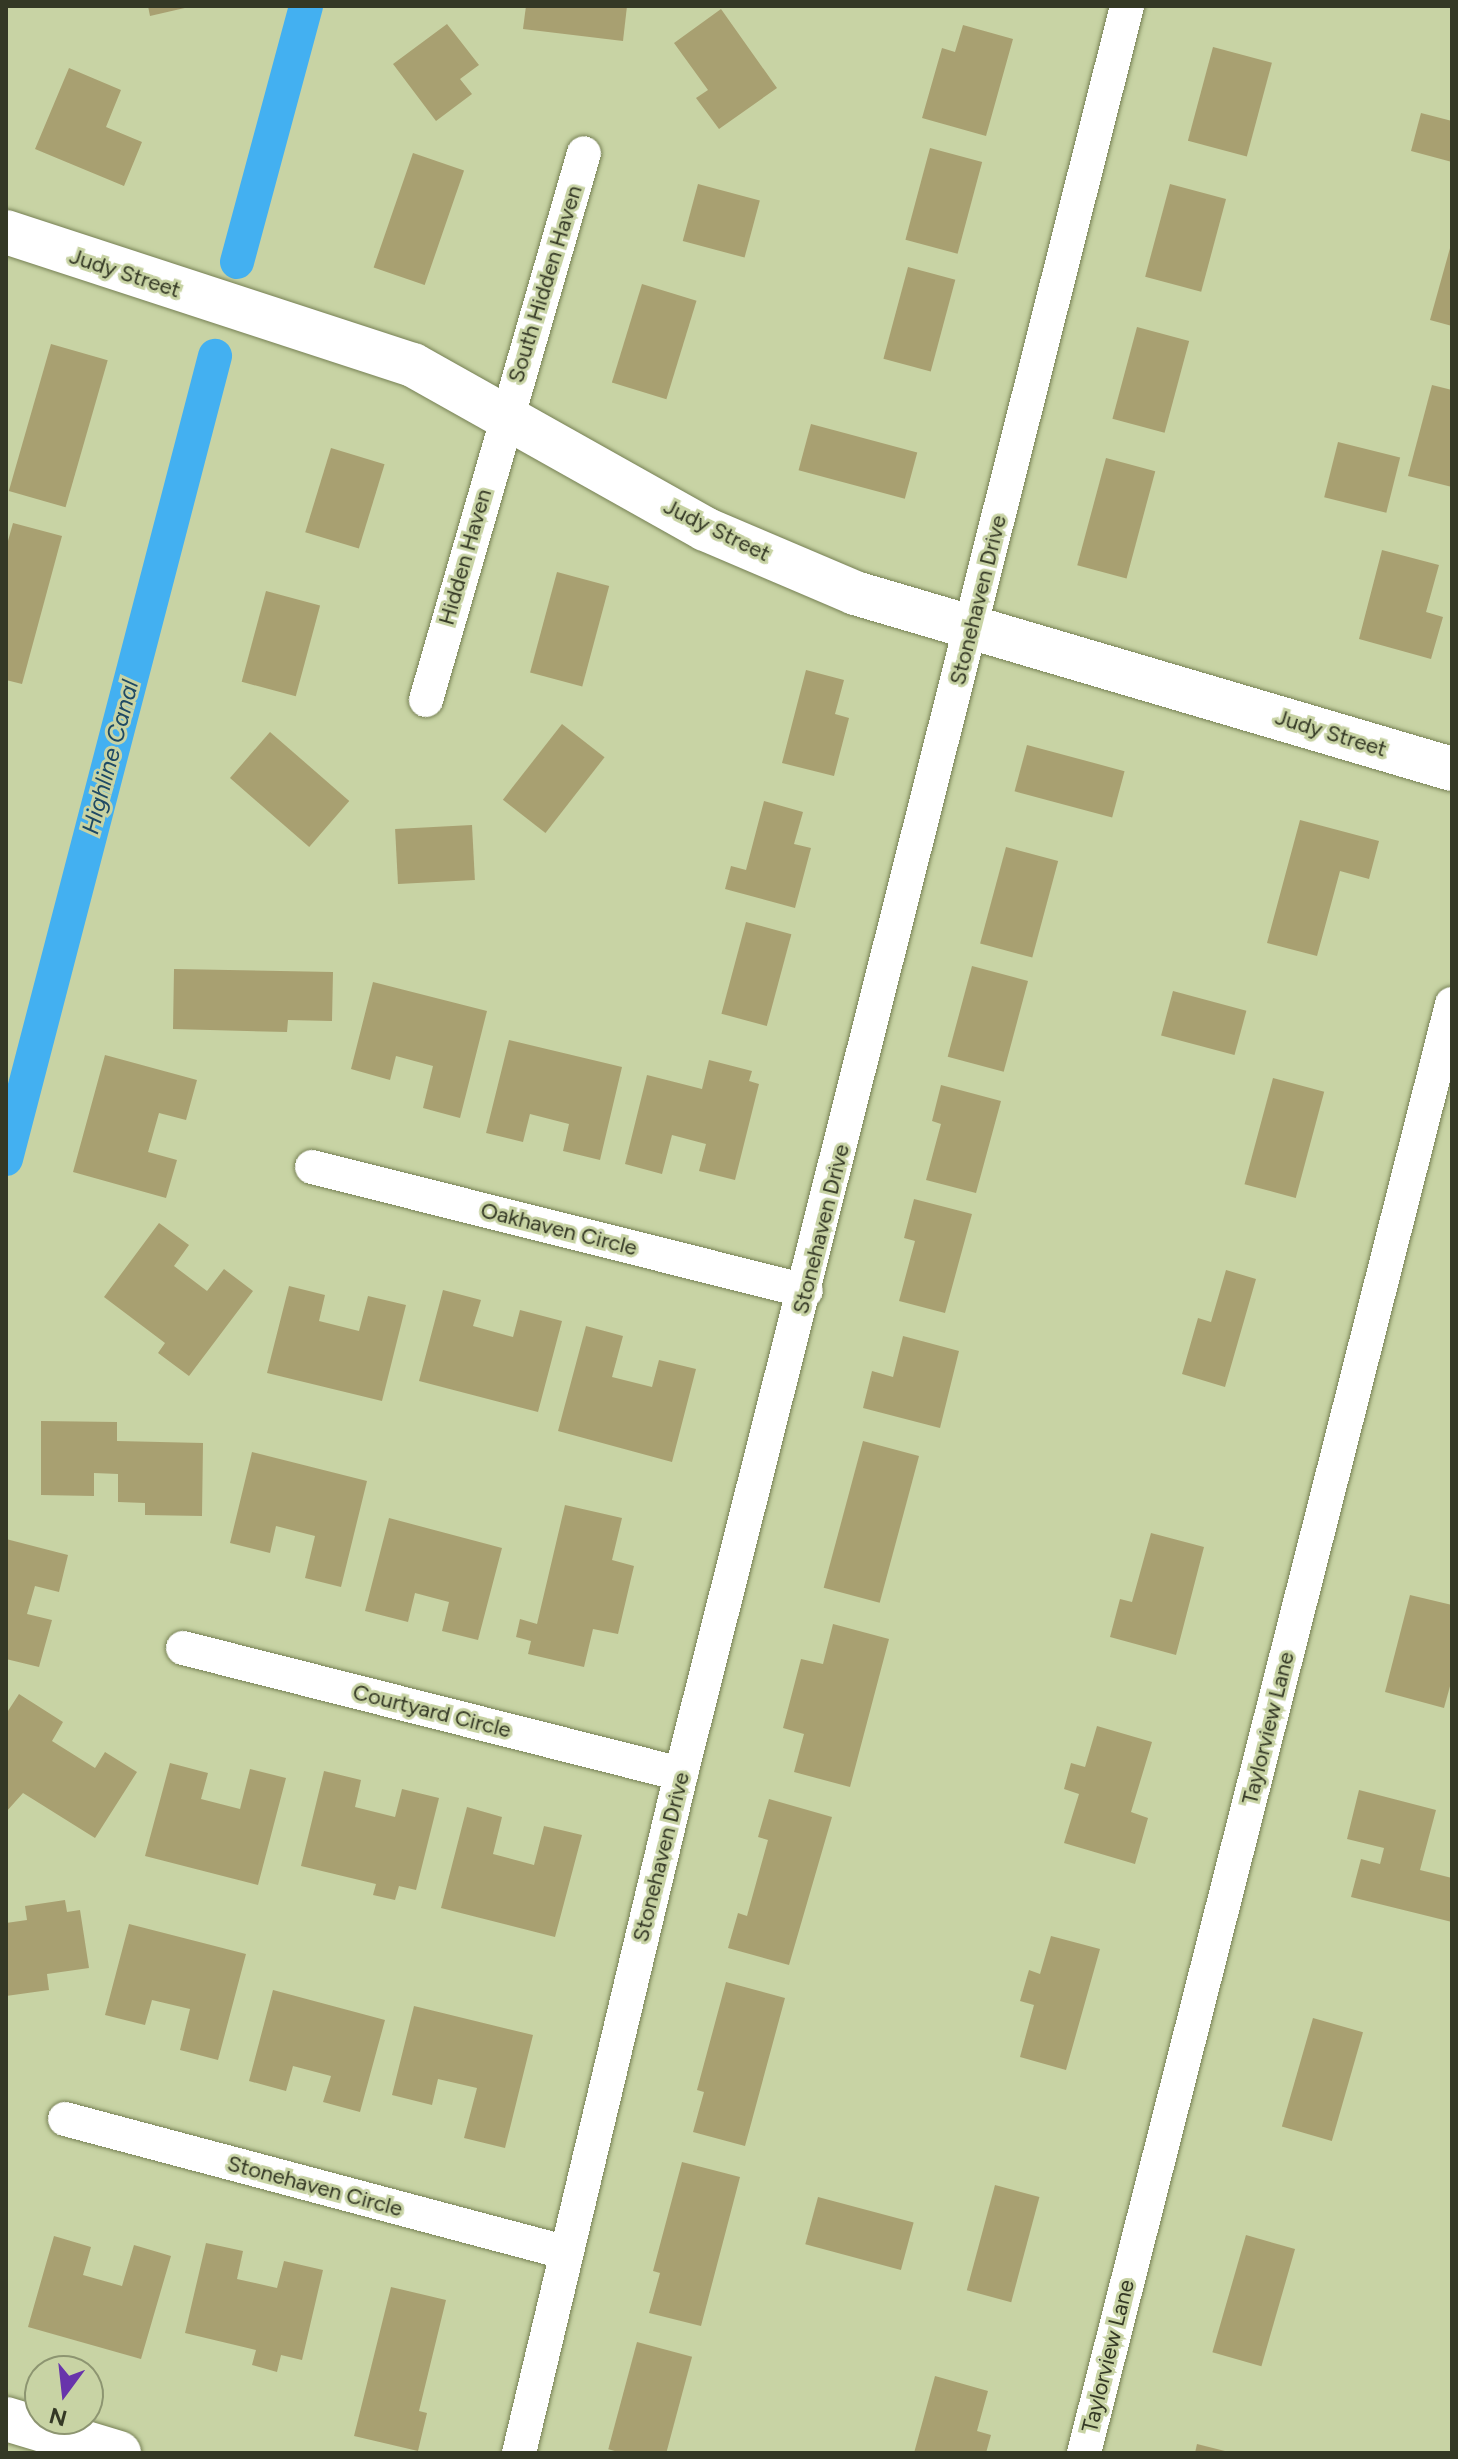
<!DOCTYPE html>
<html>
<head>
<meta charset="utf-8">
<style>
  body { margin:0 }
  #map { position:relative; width:1458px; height:2459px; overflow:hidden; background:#c8d3a4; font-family:Figtree,sans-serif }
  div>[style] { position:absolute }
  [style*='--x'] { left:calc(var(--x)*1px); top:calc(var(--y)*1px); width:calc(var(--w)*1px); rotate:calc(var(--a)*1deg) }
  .canal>* { height:34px; margin:-17px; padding:0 17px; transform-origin:17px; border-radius:17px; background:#43b0f1 }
  .building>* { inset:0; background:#a8a071; transform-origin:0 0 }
  .roads { filter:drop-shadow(0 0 2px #768054) drop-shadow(0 0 2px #768054) }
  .minor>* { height:34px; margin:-17px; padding:0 17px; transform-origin:17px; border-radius:17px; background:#fff }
  .tertiary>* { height:44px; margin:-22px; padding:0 22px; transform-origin:22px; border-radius:22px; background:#fff }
  .secondary>* { height:44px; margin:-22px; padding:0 22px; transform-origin:22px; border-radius:22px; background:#fff }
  span { translate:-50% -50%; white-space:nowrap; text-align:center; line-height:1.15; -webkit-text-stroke:6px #c8d3a4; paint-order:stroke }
  .street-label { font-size:22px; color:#343825 }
  .water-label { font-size:24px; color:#1e4964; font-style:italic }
  .frame { position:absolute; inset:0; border:8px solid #343825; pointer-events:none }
  .north { position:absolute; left:24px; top:2355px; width:80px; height:80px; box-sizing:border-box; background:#c8d3a4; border:2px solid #8d9571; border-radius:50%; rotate:195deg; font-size:22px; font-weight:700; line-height:32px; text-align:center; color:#343825 }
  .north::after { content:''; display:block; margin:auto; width:28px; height:36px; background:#6834ab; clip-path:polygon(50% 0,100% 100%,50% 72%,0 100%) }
</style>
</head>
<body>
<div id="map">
  <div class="canal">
    <i style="--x:237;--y:262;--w:265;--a:-74.9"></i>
    <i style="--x:6;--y:1159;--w:830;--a:-75.41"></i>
  </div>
  <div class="building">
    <i style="clip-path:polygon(148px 6px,189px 6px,189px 7px,150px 16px)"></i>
    <i style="clip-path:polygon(526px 6px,627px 6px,623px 41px,523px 29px)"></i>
    <i style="clip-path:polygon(721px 9px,777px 88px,719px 129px,696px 98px,708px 90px,674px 43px)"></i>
    <i style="clip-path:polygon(447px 24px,479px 65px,460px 79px,472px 94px,436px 121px,393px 64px)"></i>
    <i style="clip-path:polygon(963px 25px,1013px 39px,986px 136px,922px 118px,942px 48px,955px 52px)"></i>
    <i style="left:1213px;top:47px;width:61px;height:97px;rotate:15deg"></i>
    <i style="clip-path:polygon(69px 68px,121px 90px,106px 127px,142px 142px,124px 186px,35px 149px)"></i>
    <i style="clip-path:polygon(1421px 113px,1452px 121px,1452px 162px,1411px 151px)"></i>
    <i style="left:930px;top:148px;width:54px;height:95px;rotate:15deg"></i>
    <i style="left:413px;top:153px;width:54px;height:121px;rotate:19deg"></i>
    <i style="left:698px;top:184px;width:64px;height:59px;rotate:15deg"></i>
    <i style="left:1170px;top:184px;width:58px;height:96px;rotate:15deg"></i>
    <i style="clip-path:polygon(1452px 241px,1452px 326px,1430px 320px)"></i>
    <i style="left:908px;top:267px;width:49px;height:95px;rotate:15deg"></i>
    <i style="left:642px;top:284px;width:57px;height:103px;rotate:17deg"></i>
    <i style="left:1137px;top:327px;width:54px;height:95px;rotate:15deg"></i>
    <i style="left:51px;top:344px;width:59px;height:153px;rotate:16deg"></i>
    <i style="clip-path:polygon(1432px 385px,1452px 390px,1452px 487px,1408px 476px)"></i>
    <i style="left:811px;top:424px;width:110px;height:48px;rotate:15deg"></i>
    <i style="left:1338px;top:442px;width:64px;height:57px;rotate:14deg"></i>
    <i style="left:331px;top:448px;width:56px;height:88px;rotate:17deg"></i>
    <i style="left:1106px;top:458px;width:51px;height:111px;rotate:15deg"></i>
    <i style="clip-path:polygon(13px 523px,62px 536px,22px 684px,6px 680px,6px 548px)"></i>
    <i style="clip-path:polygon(1382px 550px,1439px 565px,1426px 612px,1443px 617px,1431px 659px,1359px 639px)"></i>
    <i style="left:557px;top:572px;width:54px;height:104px;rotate:15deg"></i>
    <i style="left:266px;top:591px;width:56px;height:94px;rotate:15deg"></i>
    <i style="clip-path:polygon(806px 670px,844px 680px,835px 714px,849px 718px,834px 776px,782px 763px)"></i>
    <i style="left:562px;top:724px;width:54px;height:96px;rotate:38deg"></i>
    <i style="left:270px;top:732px;width:105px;height:61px;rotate:41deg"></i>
    <i style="left:1027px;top:745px;width:101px;height:48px;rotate:15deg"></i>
    <i style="clip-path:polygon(764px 801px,803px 812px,794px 844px,811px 848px,795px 908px,725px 889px,731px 866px,746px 870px)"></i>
    <i style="clip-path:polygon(1300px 820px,1379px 841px,1369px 879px,1340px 871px,1317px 956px,1267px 943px)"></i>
    <i style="left:472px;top:825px;width:55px;height:77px;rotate:87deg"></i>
    <i style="left:1006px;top:847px;width:54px;height:100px;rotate:15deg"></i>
    <i style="left:746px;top:922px;width:47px;height:95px;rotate:15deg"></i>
    <i style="left:972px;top:966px;width:58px;height:94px;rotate:15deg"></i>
    <i style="clip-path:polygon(174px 969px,333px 972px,332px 1021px,288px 1020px,287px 1032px,173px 1029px)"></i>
    <i style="clip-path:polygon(373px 982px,487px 1011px,460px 1118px,423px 1108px,433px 1066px,396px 1056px,390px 1080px,351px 1069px)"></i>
    <i style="left:1173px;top:991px;width:76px;height:46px;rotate:15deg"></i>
    <i style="clip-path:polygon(509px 1040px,622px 1067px,600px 1160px,563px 1151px,569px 1124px,530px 1114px,523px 1142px,486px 1133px)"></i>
    <i style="clip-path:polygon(105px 1055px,197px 1080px,186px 1120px,159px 1113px,148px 1152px,177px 1160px,166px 1198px,73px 1172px)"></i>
    <i style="clip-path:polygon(709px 1060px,752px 1071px,749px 1081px,759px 1084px,735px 1180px,699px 1171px,706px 1144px,672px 1135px,662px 1174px,625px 1164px,647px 1075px,702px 1089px)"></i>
    <i style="left:1273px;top:1078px;width:53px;height:110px;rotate:15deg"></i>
    <i style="clip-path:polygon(941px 1085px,1001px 1101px,976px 1193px,926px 1180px,941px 1124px,932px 1121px)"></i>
    <i style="clip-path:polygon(914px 1199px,972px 1214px,945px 1313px,899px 1301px,915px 1241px,904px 1238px)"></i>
    <i style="clip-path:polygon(159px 1223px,189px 1245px,174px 1266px,207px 1291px,224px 1269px,253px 1291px,189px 1376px,158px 1353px,165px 1343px,104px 1297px)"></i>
    <i style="clip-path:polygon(1226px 1270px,1256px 1279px,1225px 1387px,1182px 1374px,1198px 1318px,1211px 1322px)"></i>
    <i style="clip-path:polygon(289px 1286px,325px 1295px,319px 1321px,359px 1331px,368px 1296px,406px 1305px,382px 1401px,267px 1373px)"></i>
    <i style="clip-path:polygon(443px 1290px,481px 1300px,473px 1326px,513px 1337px,520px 1310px,562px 1321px,538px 1412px,419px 1381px)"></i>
    <i style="clip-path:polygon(586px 1326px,623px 1336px,612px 1377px,652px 1387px,659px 1360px,696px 1369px,672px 1462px,558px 1431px)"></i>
    <i style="clip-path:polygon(903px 1336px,959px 1351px,940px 1428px,863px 1408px,872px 1371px,893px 1377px)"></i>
    <i style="clip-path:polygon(41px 1421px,117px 1422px,117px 1441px,203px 1443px,202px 1516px,145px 1515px,145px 1503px,118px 1502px,118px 1474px,94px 1473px,94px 1496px,41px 1495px)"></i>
    <i style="left:863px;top:1441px;width:58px;height:152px;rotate:15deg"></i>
    <i style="clip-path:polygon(252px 1452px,367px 1481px,341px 1587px,305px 1578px,315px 1536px,276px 1526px,270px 1553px,230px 1543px)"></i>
    <i style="clip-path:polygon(565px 1505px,622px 1518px,612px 1560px,634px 1566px,618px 1634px,593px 1629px,584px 1667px,528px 1654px,531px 1641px,516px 1637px,520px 1619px,537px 1624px)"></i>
    <i style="clip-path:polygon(389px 1518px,502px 1548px,478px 1640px,442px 1631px,449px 1602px,415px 1593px,408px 1622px,365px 1611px)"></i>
    <i style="clip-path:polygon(1151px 1533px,1204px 1547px,1176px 1655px,1110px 1637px,1120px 1599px,1132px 1602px)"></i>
    <i style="clip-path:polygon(6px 1539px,68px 1555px,59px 1592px,35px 1586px,27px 1614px,52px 1620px,39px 1667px,6px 1659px)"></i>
    <i style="clip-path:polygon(1410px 1595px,1452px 1605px,1452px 1679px,1444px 1708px,1385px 1692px)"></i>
    <i style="clip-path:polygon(833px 1624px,889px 1639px,850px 1787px,794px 1772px,804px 1734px,783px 1728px,801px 1659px,823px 1664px)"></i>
    <i style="clip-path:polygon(19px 1694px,63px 1722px,52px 1741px,95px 1768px,105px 1752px,137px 1772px,95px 1838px,23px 1793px,6px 1812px,6px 1714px)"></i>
    <i style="clip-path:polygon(1097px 1726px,1152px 1742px,1131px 1812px,1148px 1818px,1135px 1864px,1064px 1843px,1079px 1794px,1064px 1789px,1071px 1763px,1085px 1767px)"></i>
    <i style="clip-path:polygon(170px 1763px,208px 1773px,201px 1799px,240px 1809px,250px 1769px,286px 1778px,258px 1885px,145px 1856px)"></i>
    <i style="clip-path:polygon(324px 1771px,361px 1780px,355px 1807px,395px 1817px,402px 1789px,439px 1798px,416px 1890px,399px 1886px,395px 1900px,373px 1895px,376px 1884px,301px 1866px)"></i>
    <i style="clip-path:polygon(1359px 1790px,1436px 1810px,1420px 1870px,1452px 1878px,1452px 1922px,1351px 1897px,1361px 1859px,1380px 1864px,1384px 1848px,1347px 1839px)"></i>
    <i style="clip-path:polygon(769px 1799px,832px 1817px,789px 1965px,728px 1948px,738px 1913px,747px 1916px,768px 1840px,758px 1837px)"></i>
    <i style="clip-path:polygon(467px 1807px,502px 1817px,493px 1854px,534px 1865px,544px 1826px,582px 1835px,555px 1937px,441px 1908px)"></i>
    <i style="clip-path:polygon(65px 1900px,67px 1912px,80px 1910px,89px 1968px,47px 1974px,49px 1990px,6px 1996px,6px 1923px,27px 1920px,25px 1906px)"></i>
    <i style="clip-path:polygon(129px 1924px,246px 1954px,218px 2060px,180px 2050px,190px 2009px,152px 2000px,145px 2025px,105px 2015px)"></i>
    <i style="clip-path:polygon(1051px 1936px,1100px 1949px,1066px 2070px,1020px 2057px,1034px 2005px,1020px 2001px,1029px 1970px,1040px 1974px)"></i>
    <i style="clip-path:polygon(726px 1982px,785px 1998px,745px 2146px,693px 2132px,704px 2092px,697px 2090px)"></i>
    <i style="clip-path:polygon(273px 1990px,385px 2020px,360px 2112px,323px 2102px,331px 2076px,293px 2066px,286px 2091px,249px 2081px)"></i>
    <i style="clip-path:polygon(414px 2006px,533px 2035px,505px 2148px,464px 2138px,477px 2088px,438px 2079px,432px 2105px,392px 2095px)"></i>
    <i style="left:1313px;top:2018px;width:52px;height:113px;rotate:16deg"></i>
    <i style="clip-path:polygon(682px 2162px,740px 2177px,701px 2326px,649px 2313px,660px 2273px,653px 2271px)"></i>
    <i style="left:995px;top:2185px;width:46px;height:109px;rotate:15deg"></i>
    <i style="left:818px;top:2197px;width:99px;height:49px;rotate:15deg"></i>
    <i style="left:1246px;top:2235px;width:51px;height:122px;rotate:16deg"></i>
    <i style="clip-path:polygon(54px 2236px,91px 2247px,83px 2275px,122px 2286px,134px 2245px,171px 2256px,141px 2359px,28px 2327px)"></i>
    <i style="clip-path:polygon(206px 2243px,243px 2251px,237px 2279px,277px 2288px,284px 2261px,323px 2270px,302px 2360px,281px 2355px,277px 2372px,252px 2365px,256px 2350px,185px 2333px)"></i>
    <i style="clip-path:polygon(391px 2287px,446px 2300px,419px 2411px,427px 2413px,418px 2451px,354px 2436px)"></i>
    <i style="left:637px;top:2342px;width:57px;height:111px;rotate:15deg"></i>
    <i style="clip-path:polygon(935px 2376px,988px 2391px,977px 2431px,991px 2435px,986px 2453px,914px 2453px)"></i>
    <i style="clip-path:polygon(1197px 2444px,1229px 2452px,1229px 2453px,1195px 2453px)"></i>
  </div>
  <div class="roads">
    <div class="minor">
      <i style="--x:426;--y:700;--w:569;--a:-73.89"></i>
      <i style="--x:312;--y:1167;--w:509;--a:14.09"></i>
      <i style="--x:183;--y:1648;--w:514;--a:14.2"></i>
      <i style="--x:65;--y:2119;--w:516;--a:14.92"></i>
      <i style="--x:519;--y:2453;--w:698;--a:-76.58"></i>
      <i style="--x:681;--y:1774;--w:1823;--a:-75.84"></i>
      <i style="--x:1084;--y:2453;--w:1495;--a:-75.75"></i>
    </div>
    <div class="tertiary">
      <i style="--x:6;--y:232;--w:428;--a:18.1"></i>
      <i style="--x:413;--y:365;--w:335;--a:29.3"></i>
      <i style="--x:705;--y:529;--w:163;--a:23.1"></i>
      <i style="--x:855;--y:593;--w:622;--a:16.43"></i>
    </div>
    <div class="secondary">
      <i style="--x:6;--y:2419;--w:118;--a:16.7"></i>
    </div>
  </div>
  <div class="street-label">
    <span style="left:125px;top:273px;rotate:18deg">Judy Street</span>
    <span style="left:545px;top:284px;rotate:-73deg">South Hidden Haven</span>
    <span style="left:717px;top:530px;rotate:26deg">Judy Street</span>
    <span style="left:465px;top:557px;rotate:-74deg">Hidden Haven</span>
    <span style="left:978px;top:600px;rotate:-76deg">Stonehaven Drive</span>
    <span style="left:1331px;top:733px;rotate:17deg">Judy Street</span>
    <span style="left:559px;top:1229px;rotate:14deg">Oakhaven Circle</span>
    <span style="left:821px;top:1229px;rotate:-76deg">Stonehaven Drive</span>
    <span style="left:432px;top:1711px;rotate:14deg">Courtyard Circle</span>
    <span style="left:1268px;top:1728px;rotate:-76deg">Taylorview Lane</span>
    <span style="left:661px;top:1857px;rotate:-76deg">Stonehaven Drive</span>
    <span style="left:315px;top:2186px;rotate:15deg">Stonehaven Circle</span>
    <span style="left:1108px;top:2356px;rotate:-76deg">Taylorview Lane</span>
  </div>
  <div class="water-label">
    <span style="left:110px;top:757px;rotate:-75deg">Highline Canal</span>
  </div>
  <div class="frame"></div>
  <div class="north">N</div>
</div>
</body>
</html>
